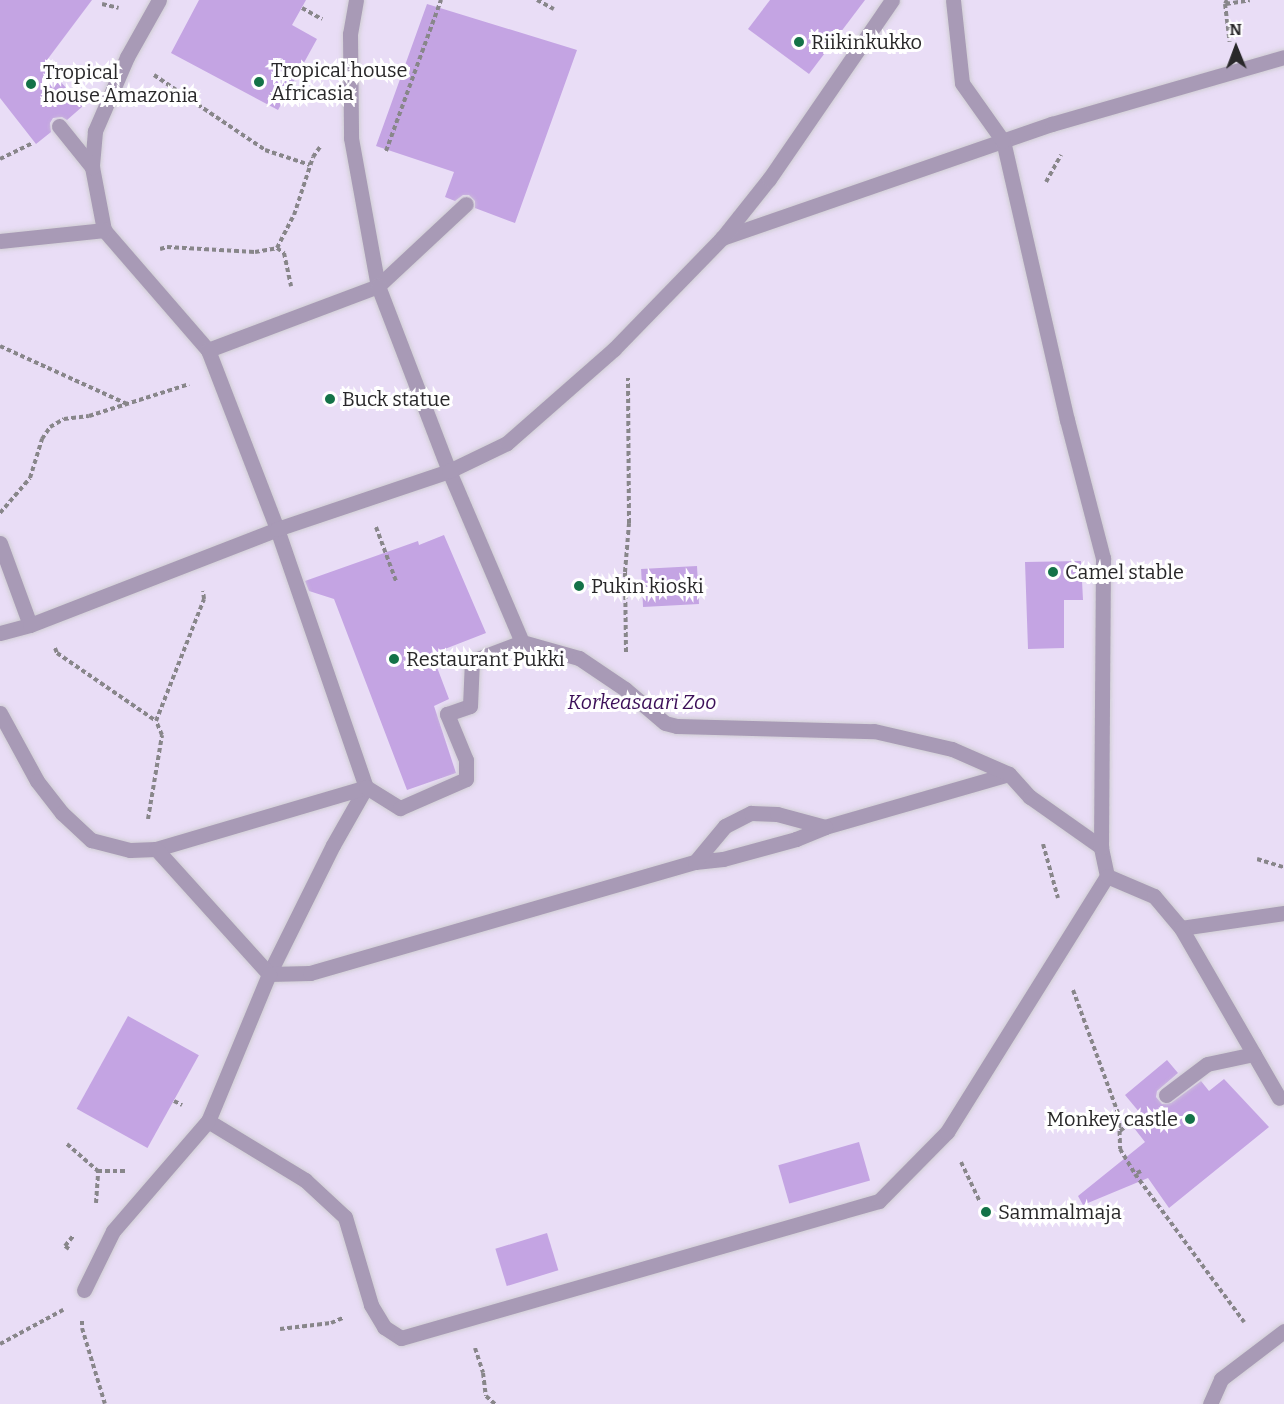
<!DOCTYPE html>
<html>
<head>
<meta charset="utf-8">
<style>
  body { margin:0 }
  #map { position:relative; width:1284px; height:1404px; overflow:hidden; background:#f5f2f8; font-family:Bitter,serif }
  div>[style] { position:absolute }
  [style*='--x'] { left:calc(var(--x)*1px); top:calc(var(--y)*1px); width:calc(var(--w)*1px); rotate:calc(var(--a)*1deg) }
  .green>* { inset:0; background:#e9ddf6; transform-origin:0 0 }
  .building>* { inset:0; background:#c4a4e3; transform-origin:0 0 }
  .path>* { height:4px; margin-top:-2px; transform-origin:0; background:repeating-linear-gradient(90deg,#88868a 0 4.5px,transparent 0 7.5px) }
  .roads { filter:drop-shadow(0 0 2px #d0ced3) drop-shadow(0 0 2px #d0ced3) }
  .lane>* { height:15px; margin:-7.5px; padding:0 7.5px; transform-origin:7.5px; border-radius:7.5px; background:#a89ab6 }
  .dots>* { width:16px; height:16px; translate:-50% -50%; box-sizing:border-box; border:3px solid #fff; border-radius:50% }
  span { translate:-50% -50%; white-space:nowrap; text-align:center; line-height:1.15; -webkit-text-stroke:6px #fff; paint-order:stroke }
  .poi-label { font-size:20px; color:#29282a }
  .left { translate:0 -50%; text-align:left }
  .right { translate:-100% -50%; text-align:right }
  .park-label { font-size:20px; color:#3c0f59; font-style:italic }
  .north { position:absolute; left:1206px; top:18px; width:60px; height:60px; -webkit-text-stroke:4px #fff; paint-order:stroke; rotate:359deg; font-size:16px; font-weight:700; line-height:24px; text-align:center; color:#29282a }
  .north::after { content:''; display:block; margin:auto; width:21px; height:27px; background:#29282a; clip-path:polygon(50% 0,100% 100%,50% 72%,0 100%) }
</style>
</head>
<body>
<div id="map">
  <div class="green">
    <i style="left:0;top:0;width:1284px;height:1404px"></i>
  </div>
  <div class="building">
    <i style="clip-path:polygon(0 0,92px 0,44px 64px,83px 106px,67px 120px,62px 117px,53px 118px,50px 123px,51px 132px,36px 144px,0 98px)"></i>
    <i style="clip-path:polygon(199px 0,306px 0,292px 25px,317px 39px,278px 110px,171px 53px)"></i>
    <i style="clip-path:polygon(770px 0,865px 0,809px 74px,748px 29px)"></i>
    <i style="clip-path:polygon(427px 4px,577px 50px,515px 223px,475px 208px,475px 201px,469px 195px,463px 195px,455px 201px,445px 197px,454px 172px,376px 146px)"></i>
    <i style="clip-path:polygon(444px 535px,486px 633px,432px 654px,449px 699px,434px 706px,456px 773px,407px 790px,334px 599px,309px 591px,305px 581px,418px 541px,419px 545px)"></i>
    <i style="clip-path:polygon(1081px 561px,1083px 600px,1064px 600px,1064px 648px,1028px 649px,1025px 562px)"></i>
    <i style="left:697px;top:566px;width:38px;height:56px;rotate:87deg"></i>
    <i style="left:128px;top:1016px;width:81px;height:106px;rotate:29deg"></i>
    <i style="clip-path:polygon(1167px 1060px,1178px 1073px,1157px 1091px,1156px 1097px,1162px 1104px,1171px 1103px,1201px 1081px,1209px 1091px,1224px 1079px,1269px 1127px,1169px 1208px,1148px 1178px,1083px 1205px,1078px 1196px,1145px 1142px,1134px 1128px,1145px 1119px,1125px 1095px)"></i>
    <i style="left:859px;top:1142px;width:40px;height:84px;rotate:74deg"></i>
    <i style="left:547px;top:1233px;width:39px;height:54px;rotate:73deg"></i>
  </div>
  <div class="path">
    <i style="--x:537;--y:0;--w:19;--a:28"></i>
    <i style="--x:1227;--y:0;--w:4;--a:117"></i>
    <i style="--x:1225;--y:4;--w:38;--a:83"></i>
    <i style="--x:102;--y:4;--w:17;--a:13"></i>
    <i style="--x:1226;--y:4;--w:24;--a:-9"></i>
    <i style="--x:302;--y:8;--w:23;--a:29"></i>
    <i style="--x:154;--y:75;--w:134;--a:34"></i>
    <i style="--x:265;--y:150;--w:47;--a:18.4"></i>
    <i style="--x:386;--y:151;--w:161;--a:-70"></i>
    <i style="--x:0;--y:159;--w:37;--a:-26"></i>
    <i style="--x:1046;--y:182;--w:31;--a:-61"></i>
    <i style="--x:277;--y:248;--w:37;--a:-63"></i>
    <i style="--x:294;--y:215;--w:61;--a:-71.9"></i>
    <i style="--x:313;--y:157;--w:12;--a:-55"></i>
    <i style="--x:277;--y:248;--w:9;--a:36"></i>
    <i style="--x:284;--y:253;--w:34;--a:78"></i>
    <i style="--x:160;--y:249;--w:7;--a:-16"></i>
    <i style="--x:167;--y:247;--w:88;--a:3.3"></i>
    <i style="--x:255;--y:252;--w:22;--a:-10"></i>
    <i style="--x:0;--y:346;--w:140;--a:24.5"></i>
    <i style="--x:0;--y:513;--w:46;--a:-49.4"></i>
    <i style="--x:30;--y:478;--w:41;--a:-72.9"></i>
    <i style="--x:42;--y:439;--w:14;--a:-56"></i>
    <i style="--x:50;--y:427;--w:16;--a:-30"></i>
    <i style="--x:64;--y:419;--w:25;--a:-7"></i>
    <i style="--x:89;--y:416;--w:105;--a:-17.7"></i>
    <i style="--x:376;--y:527;--w:58;--a:69.7"></i>
    <i style="--x:55;--y:648;--w:5;--a:68"></i>
    <i style="--x:57;--y:653;--w:120;--a:34.5"></i>
    <i style="--x:156;--y:721;--w:131;--a:-68.5"></i>
    <i style="--x:204;--y:599;--w:8;--a:-97"></i>
    <i style="--x:626;--y:652;--w:80;--a:-90.7"></i>
    <i style="--x:625;--y:572;--w:49;--a:-85.3"></i>
    <i style="--x:629;--y:523;--w:145;--a:-90.4"></i>
    <i style="--x:148;--y:819;--w:85;--a:-80.5"></i>
    <i style="--x:162;--y:735;--w:15;--a:-113"></i>
    <i style="--x:1043;--y:844;--w:56;--a:74.5"></i>
    <i style="--x:1257;--y:859;--w:28;--a:17"></i>
    <i style="--x:1073;--y:990;--w:134;--a:69.9"></i>
    <i style="--x:1119;--y:1116;--w:33;--a:88"></i>
    <i style="--x:1120;--y:1149;--w:29;--a:59"></i>
    <i style="--x:174;--y:1101;--w:9;--a:27"></i>
    <i style="--x:1120;--y:1131;--w:28;--a:-38"></i>
    <i style="--x:67;--y:1144;--w:41;--a:41.1"></i>
    <i style="--x:961;--y:1162;--w:44;--a:64.6"></i>
    <i style="--x:1141;--y:1171;--w:7;--a:153"></i>
    <i style="--x:1135;--y:1174;--w:184;--a:53.6"></i>
    <i style="--x:96;--y:1203;--w:32;--a:-86"></i>
    <i style="--x:98;--y:1171;--w:27;--a:0"></i>
    <i style="--x:69;--y:1249;--w:5;--a:-143"></i>
    <i style="--x:65;--y:1246;--w:14;--a:-51"></i>
    <i style="--x:82;--y:1321;--w:7;--a:90"></i>
    <i style="--x:82;--y:1328;--w:79;--a:73.2"></i>
    <i style="--x:280;--y:1329;--w:51;--a:-6.7"></i>
    <i style="--x:331;--y:1323;--w:13;--a:-23"></i>
    <i style="--x:0;--y:1344;--w:72;--a:-28.4"></i>
    <i style="--x:475;--y:1348;--w:26;--a:72"></i>
    <i style="--x:483;--y:1373;--w:23;--a:83"></i>
    <i style="--x:486;--y:1396;--w:12;--a:42"></i>
  </div>
  <div class="roads">
    <div class="lane">
      <i style="--x:159;--y:0;--w:65;--a:119.3"></i>
      <i style="--x:127;--y:57;--w:81;--a:113.4"></i>
      <i style="--x:95;--y:131;--w:36;--a:95"></i>
      <i style="--x:92;--y:167;--w:64;--a:79.2"></i>
      <i style="--x:104;--y:230;--w:159;--a:49.1"></i>
      <i style="--x:208;--y:350;--w:192;--a:68.9"></i>
      <i style="--x:277;--y:529;--w:273;--a:71"></i>
      <i style="--x:366;--y:787;--w:67;--a:119.6"></i>
      <i style="--x:333;--y:845;--w:144;--a:116.4"></i>
      <i style="--x:269;--y:974;--w:41;--a:-1.4"></i>
      <i style="--x:310;--y:973;--w:401;--a:-16.1"></i>
      <i style="--x:695;--y:862;--w:28;--a:-6"></i>
      <i style="--x:723;--y:859;--w:76;--a:-15.3"></i>
      <i style="--x:796;--y:839;--w:31;--a:-22"></i>
      <i style="--x:825;--y:827;--w:191;--a:-16.1"></i>
      <i style="--x:356;--y:0;--w:35;--a:100"></i>
      <i style="--x:350;--y:34;--w:104;--a:89.4"></i>
      <i style="--x:351;--y:138;--w:150;--a:79.7"></i>
      <i style="--x:59;--y:126;--w:53;--a:51.2"></i>
      <i style="--x:722;--y:238;--w:349;--a:-19.1"></i>
      <i style="--x:1052;--y:124;--w:241;--a:-16.1"></i>
      <i style="--x:0;--y:241;--w:105;--a:-6"></i>
      <i style="--x:378;--y:286;--w:120;--a:-43"></i>
      <i style="--x:208;--y:350;--w:182;--a:-20.6"></i>
      <i style="--x:378;--y:286;--w:198;--a:69"></i>
      <i style="--x:449;--y:471;--w:186;--a:66.9"></i>
      <i style="--x:522;--y:642;--w:59;--a:15.7"></i>
      <i style="--x:579;--y:658;--w:55;--a:34"></i>
      <i style="--x:625;--y:689;--w:52;--a:40.4"></i>
      <i style="--x:665;--y:723;--w:12;--a:14"></i>
      <i style="--x:677;--y:726;--w:197;--a:1.5"></i>
      <i style="--x:874;--y:731;--w:80;--a:13"></i>
      <i style="--x:952;--y:749;--w:62;--a:23.7"></i>
      <i style="--x:1009;--y:774;--w:31;--a:48"></i>
      <i style="--x:1030;--y:797;--w:87;--a:35.2"></i>
      <i style="--x:0;--y:543;--w:87;--a:69.9"></i>
      <i style="--x:0;--y:633;--w:31;--a:-15"></i>
      <i style="--x:30;--y:625;--w:265;--a:-21.2"></i>
      <i style="--x:277;--y:529;--w:182;--a:-18.6"></i>
      <i style="--x:449;--y:471;--w:64;--a:-25.8"></i>
      <i style="--x:507;--y:443;--w:142;--a:-41.3"></i>
      <i style="--x:614;--y:349;--w:155;--a:-45.8"></i>
      <i style="--x:722;--y:238;--w:75;--a:-51.5"></i>
      <i style="--x:769;--y:179;--w:217;--a:-55.5"></i>
      <i style="--x:0;--y:713;--w:77;--a:61.4"></i>
      <i style="--x:37;--y:781;--w:41;--a:52"></i>
      <i style="--x:62;--y:813;--w:40;--a:43"></i>
      <i style="--x:91;--y:840;--w:40;--a:14.4"></i>
      <i style="--x:130;--y:850;--w:26;--a:-2"></i>
      <i style="--x:156;--y:849;--w:219;--a:-16.4"></i>
      <i style="--x:366;--y:787;--w:40;--a:32"></i>
      <i style="--x:400;--y:808;--w:72;--a:-23.7"></i>
      <i style="--x:466;--y:779;--w:19;--a:-90"></i>
      <i style="--x:466;--y:760;--w:50;--a:-112.4"></i>
      <i style="--x:447;--y:714;--w:24;--a:-19"></i>
      <i style="--x:470;--y:706;--w:45;--a:-87.5"></i>
      <i style="--x:472;--y:661;--w:53;--a:-20.8"></i>
      <i style="--x:156;--y:849;--w:169;--a:47.9"></i>
      <i style="--x:269;--y:974;--w:159;--a:112.5"></i>
      <i style="--x:208;--y:1121;--w:114;--a:31.3"></i>
      <i style="--x:305;--y:1180;--w:54;--a:42.8"></i>
      <i style="--x:345;--y:1217;--w:92;--a:73.5"></i>
      <i style="--x:371;--y:1305;--w:26;--a:59"></i>
      <i style="--x:384;--y:1327;--w:20;--a:33"></i>
      <i style="--x:401;--y:1338;--w:497;--a:-16"></i>
      <i style="--x:879;--y:1201;--w:97;--a:-45.4"></i>
      <i style="--x:947;--y:1132;--w:302;--a:-58"></i>
      <i style="--x:1107;--y:876;--w:30;--a:-102"></i>
      <i style="--x:1101;--y:847;--w:289;--a:-89.6"></i>
      <i style="--x:1103;--y:558;--w:143;--a:-104.6"></i>
      <i style="--x:1067;--y:420;--w:286;--a:-102.9"></i>
      <i style="--x:1003;--y:141;--w:71;--a:-125.3"></i>
      <i style="--x:962;--y:83;--w:83;--a:-96.2"></i>
      <i style="--x:695;--y:862;--w:47;--a:-50.2"></i>
      <i style="--x:725;--y:826;--w:29;--a:-27"></i>
      <i style="--x:751;--y:813;--w:26;--a:2"></i>
      <i style="--x:777;--y:814;--w:50;--a:15.2"></i>
      <i style="--x:1107;--y:876;--w:51;--a:23.1"></i>
      <i style="--x:1154;--y:896;--w:42;--a:49.8"></i>
      <i style="--x:1181;--y:928;--w:104;--a:-8.3"></i>
      <i style="--x:1181;--y:928;--w:196;--a:60"></i>
      <i style="--x:1166;--y:1095;--w:51;--a:-37.1"></i>
      <i style="--x:1207;--y:1064;--w:48;--a:-12"></i>
      <i style="--x:84;--y:1290;--w:66;--a:-63.8"></i>
      <i style="--x:113;--y:1231;--w:145;--a:-49.2"></i>
      <i style="--x:1210;--y:1404;--w:27;--a:-66"></i>
      <i style="--x:1221;--y:1379;--w:79;--a:-37.3"></i>
    </div>
  </div>
  <div class="dots">
    <i style="left:799px;top:42px;background:#147248"></i>
    <i style="left:259px;top:82px;background:#147248"></i>
    <i style="left:31px;top:84px;background:#147248"></i>
    <i style="left:330px;top:399px;background:#147248"></i>
    <i style="left:1053px;top:572px;background:#147248"></i>
    <i style="left:579px;top:586px;background:#147248"></i>
    <i style="left:394px;top:659px;background:#147248"></i>
    <i style="left:1190px;top:1119px;background:#147248"></i>
    <i style="left:986px;top:1212px;background:#147248"></i>
  </div>
  <div class="poi-label">
    <span class="left" style="left:811px;top:42px">Riikinkukko</span>
    <span class="left" style="left:271px;top:82px">Tropical house<br>Africasia</span>
    <span class="left" style="left:43px;top:84px">Tropical<br>house Amazonia</span>
    <span class="left" style="left:342px;top:399px">Buck statue</span>
    <span class="left" style="left:1065px;top:572px">Camel stable</span>
    <span class="left" style="left:591px;top:586px">Pukin kioski</span>
    <span class="left" style="left:406px;top:659px">Restaurant Pukki</span>
    <span class="right" style="left:1178px;top:1119px">Monkey castle</span>
    <span class="left" style="left:998px;top:1212px">Sammalmaja</span>
  </div>
  <div class="park-label">
    <span style="left:642px;top:702px">Korkeasaari Zoo</span>
  </div>
  <div class="north">N</div>
</div>
</body>
</html>
